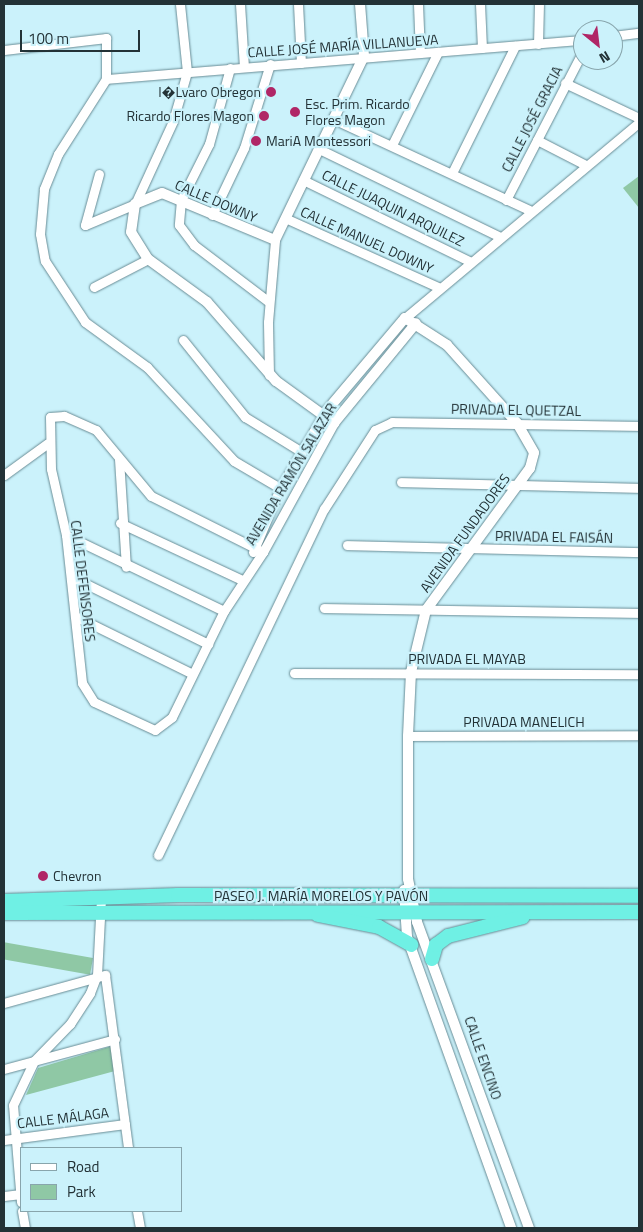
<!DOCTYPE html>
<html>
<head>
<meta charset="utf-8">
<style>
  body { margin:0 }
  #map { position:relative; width:643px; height:1232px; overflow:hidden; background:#cbf2fb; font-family:"Titillium Web",sans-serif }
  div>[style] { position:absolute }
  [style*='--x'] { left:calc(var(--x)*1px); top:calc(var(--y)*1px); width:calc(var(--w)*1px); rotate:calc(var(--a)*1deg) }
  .green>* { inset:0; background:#8fc8a5; transform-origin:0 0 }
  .roads { filter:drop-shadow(0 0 1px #698c95) drop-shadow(0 0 1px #698c95) }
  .minor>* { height:9px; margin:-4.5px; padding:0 4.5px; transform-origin:4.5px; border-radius:4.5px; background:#fff }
  .tertiary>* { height:10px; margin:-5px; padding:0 5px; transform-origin:5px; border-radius:5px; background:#fff }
  .trunk>* { height:14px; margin:-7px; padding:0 7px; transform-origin:7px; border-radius:7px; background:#6ff0e4 }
  .dots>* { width:14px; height:14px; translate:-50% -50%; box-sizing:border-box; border:2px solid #cbf2fb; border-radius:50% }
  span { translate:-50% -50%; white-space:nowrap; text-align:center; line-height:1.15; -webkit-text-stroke:4.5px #cbf2fb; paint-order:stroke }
  .street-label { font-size:14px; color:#233236 }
  .poi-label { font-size:14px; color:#233236 }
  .right { translate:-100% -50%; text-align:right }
  .left { translate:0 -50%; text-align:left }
  .frame { position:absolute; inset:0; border:5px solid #233236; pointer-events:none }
  .legend { position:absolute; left:20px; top:1147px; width:162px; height:65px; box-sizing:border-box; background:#cbf2fb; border:1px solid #88a5ac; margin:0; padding:6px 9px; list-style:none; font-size:15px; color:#233236 }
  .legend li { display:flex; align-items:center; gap:10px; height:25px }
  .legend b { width:25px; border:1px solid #88a5ac }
  .north { position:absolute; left:573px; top:20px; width:50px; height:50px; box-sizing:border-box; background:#cbf2fb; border:1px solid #88a5ac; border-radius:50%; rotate:151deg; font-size:14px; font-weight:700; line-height:20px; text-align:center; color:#233236 }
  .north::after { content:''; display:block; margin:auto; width:18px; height:22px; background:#b02666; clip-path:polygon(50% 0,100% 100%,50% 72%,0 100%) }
  .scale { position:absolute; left:20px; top:30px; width:120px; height:22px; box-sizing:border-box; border:2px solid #233236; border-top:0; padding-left:6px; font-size:15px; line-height:18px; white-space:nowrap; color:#233236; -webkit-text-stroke:4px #cbf2fb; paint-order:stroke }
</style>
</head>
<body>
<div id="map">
  <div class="green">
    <i style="clip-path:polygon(639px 176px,639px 208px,623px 188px)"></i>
    <i style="left:93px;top:958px;width:17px;height:93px;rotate:100deg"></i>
    <i style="clip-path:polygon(112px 1046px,115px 1071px,26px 1095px,38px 1068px)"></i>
  </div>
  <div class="roads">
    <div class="minor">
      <i style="--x:240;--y:4;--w:63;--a:86.4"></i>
      <i style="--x:298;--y:4;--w:59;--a:87.1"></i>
      <i style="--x:418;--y:4;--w:49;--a:87.7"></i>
      <i style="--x:480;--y:4;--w:44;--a:87.4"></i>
      <i style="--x:613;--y:36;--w:26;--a:-7"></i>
      <i style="--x:538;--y:44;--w:40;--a:-88.6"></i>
      <i style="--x:4;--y:50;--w:103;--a:-6.7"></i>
      <i style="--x:106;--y:38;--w:41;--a:90"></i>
      <i style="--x:106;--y:79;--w:89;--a:122.6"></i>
      <i style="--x:58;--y:154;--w:38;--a:112"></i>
      <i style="--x:44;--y:189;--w:45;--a:95.1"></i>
      <i style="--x:40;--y:234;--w:27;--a:80"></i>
      <i style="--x:45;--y:261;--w:73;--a:56.7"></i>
      <i style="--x:85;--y:322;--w:77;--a:36"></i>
      <i style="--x:147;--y:367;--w:128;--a:47.2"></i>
      <i style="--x:234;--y:461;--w:53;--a:30.4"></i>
      <i style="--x:230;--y:68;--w:79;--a:105.4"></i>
      <i style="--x:209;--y:144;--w:63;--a:116.6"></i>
      <i style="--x:181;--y:200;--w:25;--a:95"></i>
      <i style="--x:179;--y:225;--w:25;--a:53"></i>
      <i style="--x:194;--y:245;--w:94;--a:37.2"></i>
      <i style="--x:106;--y:79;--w:479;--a:-4.7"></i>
      <i style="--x:565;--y:83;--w:82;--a:25.3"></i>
      <i style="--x:333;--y:119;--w:216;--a:24.9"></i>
      <i style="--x:537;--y:140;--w:53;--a:27.1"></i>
      <i style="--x:392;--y:145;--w:104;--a:-63.7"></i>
      <i style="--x:319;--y:149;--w:201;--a:25.9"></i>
      <i style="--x:452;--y:173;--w:142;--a:-63.6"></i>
      <i style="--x:99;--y:174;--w:53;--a:105.4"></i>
      <i style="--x:85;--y:225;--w:54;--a:-22.8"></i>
      <i style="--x:135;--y:204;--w:91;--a:-65.4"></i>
      <i style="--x:173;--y:121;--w:51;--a:-74.1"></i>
      <i style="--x:187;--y:72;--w:68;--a:-95.9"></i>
      <i style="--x:303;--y:180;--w:187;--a:26"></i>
      <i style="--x:506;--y:200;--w:168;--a:-62.7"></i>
      <i style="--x:212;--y:215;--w:74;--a:-64.5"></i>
      <i style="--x:244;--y:148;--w:88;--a:-72.8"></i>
      <i style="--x:285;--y:218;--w:168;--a:24.3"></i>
      <i style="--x:94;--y:287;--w:61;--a:-27.4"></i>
      <i style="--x:405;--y:318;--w:305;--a:-39.9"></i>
      <i style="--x:183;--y:340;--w:99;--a:51.2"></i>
      <i style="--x:245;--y:417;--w:67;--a:31.6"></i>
      <i style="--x:269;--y:375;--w:53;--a:-91.1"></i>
      <i style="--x:268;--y:322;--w:82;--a:-85.1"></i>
      <i style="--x:119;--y:459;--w:108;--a:86.3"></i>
      <i style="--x:4;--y:475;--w:54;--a:-36"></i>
      <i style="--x:401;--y:482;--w:238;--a:1.4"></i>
      <i style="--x:120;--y:523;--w:135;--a:25"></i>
      <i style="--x:66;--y:535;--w:175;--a:25.7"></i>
      <i style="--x:347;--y:545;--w:292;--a:1.4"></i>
      <i style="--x:253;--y:552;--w:69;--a:-67.1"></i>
      <i style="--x:280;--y:488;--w:85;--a:-59.5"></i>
      <i style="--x:263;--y:552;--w:125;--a:-153.4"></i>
      <i style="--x:151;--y:496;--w:86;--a:-129.8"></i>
      <i style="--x:96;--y:430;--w:35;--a:-156"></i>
      <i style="--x:64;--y:416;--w:14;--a:176"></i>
      <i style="--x:50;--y:417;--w:52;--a:88.9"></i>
      <i style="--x:51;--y:469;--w:68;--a:77.2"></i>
      <i style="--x:66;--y:535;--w:149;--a:83.8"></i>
      <i style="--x:82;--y:683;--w:22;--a:58"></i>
      <i style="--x:94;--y:702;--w:67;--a:24.7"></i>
      <i style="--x:155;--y:730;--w:21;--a:-37"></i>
      <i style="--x:172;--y:717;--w:118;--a:-63.9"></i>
      <i style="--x:224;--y:611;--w:71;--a:-56.5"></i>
      <i style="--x:263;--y:552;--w:147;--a:-61.2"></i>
      <i style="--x:72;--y:577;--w:152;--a:26.2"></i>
      <i style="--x:324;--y:608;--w:315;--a:0.9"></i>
      <i style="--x:75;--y:616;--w:129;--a:26.2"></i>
      <i style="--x:294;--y:673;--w:345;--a:0.2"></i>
      <i style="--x:408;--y:736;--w:231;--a:-0.2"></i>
      <i style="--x:158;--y:855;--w:384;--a:-64.4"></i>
      <i style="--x:324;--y:509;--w:94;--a:-57.2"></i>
      <i style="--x:375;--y:430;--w:19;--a:-25"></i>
      <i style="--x:392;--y:422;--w:247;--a:0.9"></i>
      <i style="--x:4;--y:1003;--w:105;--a:-15.5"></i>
      <i style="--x:105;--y:975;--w:175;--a:82.4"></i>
      <i style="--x:4;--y:1069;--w:115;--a:-15.1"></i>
      <i style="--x:4;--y:1140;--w:122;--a:-7.5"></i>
      <i style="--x:4;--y:1196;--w:17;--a:-7"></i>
      <i style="--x:21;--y:1202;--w:97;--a:-94.7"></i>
      <i style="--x:13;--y:1105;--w:49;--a:-64.5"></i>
      <i style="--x:34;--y:1061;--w:52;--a:-45.8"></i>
      <i style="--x:70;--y:1024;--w:37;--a:-57"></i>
      <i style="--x:90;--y:993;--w:19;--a:-69"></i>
      <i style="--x:97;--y:975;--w:77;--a:-87"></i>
      <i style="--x:22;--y:1211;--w:17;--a:80"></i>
      <i style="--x:137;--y:1211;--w:17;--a:80"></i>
    </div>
    <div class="tertiary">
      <i style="--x:360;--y:4;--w:52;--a:85.6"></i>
      <i style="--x:364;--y:56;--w:204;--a:115.8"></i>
      <i style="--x:275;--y:240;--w:122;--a:-157.4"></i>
      <i style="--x:162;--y:193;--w:29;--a:158"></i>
      <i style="--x:135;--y:204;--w:28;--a:98"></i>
      <i style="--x:131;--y:232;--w:32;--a:58"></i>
      <i style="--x:148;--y:259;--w:73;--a:36.1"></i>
      <i style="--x:207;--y:302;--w:105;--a:48.9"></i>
      <i style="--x:276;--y:381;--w:72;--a:35.9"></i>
      <i style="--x:334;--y:423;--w:129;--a:-50.6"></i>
      <i style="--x:323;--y:415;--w:127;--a:-49.8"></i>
      <i style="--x:405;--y:318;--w:50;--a:32.7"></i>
      <i style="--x:447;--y:345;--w:105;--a:48.1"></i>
      <i style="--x:517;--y:423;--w:34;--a:60"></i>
      <i style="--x:534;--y:453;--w:16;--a:105"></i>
      <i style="--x:530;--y:468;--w:176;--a:126.2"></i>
      <i style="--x:426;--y:610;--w:64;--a:103.6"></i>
      <i style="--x:411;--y:672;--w:64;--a:92.7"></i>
      <i style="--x:408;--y:736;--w:143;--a:90"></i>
      <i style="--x:408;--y:879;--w:44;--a:78.2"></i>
      <i style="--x:417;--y:922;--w:326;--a:69.9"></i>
      <i style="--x:404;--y:890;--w:47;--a:86.3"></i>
      <i style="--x:407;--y:937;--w:309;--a:70.3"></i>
    </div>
    <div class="trunk">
      <i style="--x:4;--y:901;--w:174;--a:-2"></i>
      <i style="--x:178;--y:895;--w:461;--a:0.1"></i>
      <i style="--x:4;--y:913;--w:635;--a:-0.09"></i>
      <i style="--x:318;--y:915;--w:62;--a:11.1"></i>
      <i style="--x:379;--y:927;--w:37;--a:29"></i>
      <i style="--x:432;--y:959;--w:15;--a:-74"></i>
      <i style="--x:436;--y:945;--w:15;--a:-37"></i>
      <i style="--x:448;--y:936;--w:77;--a:-14.2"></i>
    </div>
  </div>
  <div class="dots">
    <i style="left:271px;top:92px;background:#b02666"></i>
    <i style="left:295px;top:112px;background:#b02666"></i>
    <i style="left:264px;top:116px;background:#b02666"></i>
    <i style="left:256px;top:141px;background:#b02666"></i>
    <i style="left:43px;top:876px;background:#b02666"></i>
  </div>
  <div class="street-label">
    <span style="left:343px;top:46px;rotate:-4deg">CALLE JOSÉ MARÍA VILLANUEVA</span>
    <span style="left:532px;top:119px;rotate:-63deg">CALLE JOSÉ GRACIA</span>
    <span style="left:216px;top:201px;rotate:23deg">CALLE DOWNY</span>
    <span style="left:393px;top:208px;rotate:26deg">CALLE JUAQUIN ARQUILEZ</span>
    <span style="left:367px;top:240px;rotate:24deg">CALLE MANUEL DOWNY</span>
    <span style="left:516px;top:410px;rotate:1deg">PRIVADA EL QUETZAL</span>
    <span style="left:291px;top:474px;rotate:-59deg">AVENIDA RAMÓN SALAZAR</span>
    <span style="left:465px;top:533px;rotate:-54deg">AVENIDA FUNDADORES</span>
    <span style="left:554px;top:537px;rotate:1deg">PRIVADA EL FAISÁN</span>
    <span style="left:83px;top:581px;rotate:83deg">CALLE DEFENSORES</span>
    <span style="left:467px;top:659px">PRIVADA EL MAYAB</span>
    <span style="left:524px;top:722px">PRIVADA MANELICH</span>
    <span style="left:321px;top:896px">PASEO J. MARÍA MORELOS Y PAVÓN</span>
    <span style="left:483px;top:1058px;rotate:71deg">CALLE ENCINO</span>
    <span style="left:63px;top:1118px;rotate:-7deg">CALLE MÁLAGA</span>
  </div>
  <div class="poi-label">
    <span class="right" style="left:261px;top:92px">I�Lvaro Obregon</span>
    <span class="left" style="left:305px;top:112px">Esc. Prim. Ricardo<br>Flores Magon</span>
    <span class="right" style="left:254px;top:116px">Ricardo Flores Magon</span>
    <span class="left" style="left:266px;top:141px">MariA Montessori</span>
    <span class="left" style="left:53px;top:876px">Chevron</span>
  </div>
  <div class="frame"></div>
  <ul class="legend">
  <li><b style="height:6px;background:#fff"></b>Road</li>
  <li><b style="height:14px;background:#8fc8a5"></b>Park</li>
  </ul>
  <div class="north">N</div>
  <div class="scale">100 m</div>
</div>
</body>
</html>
